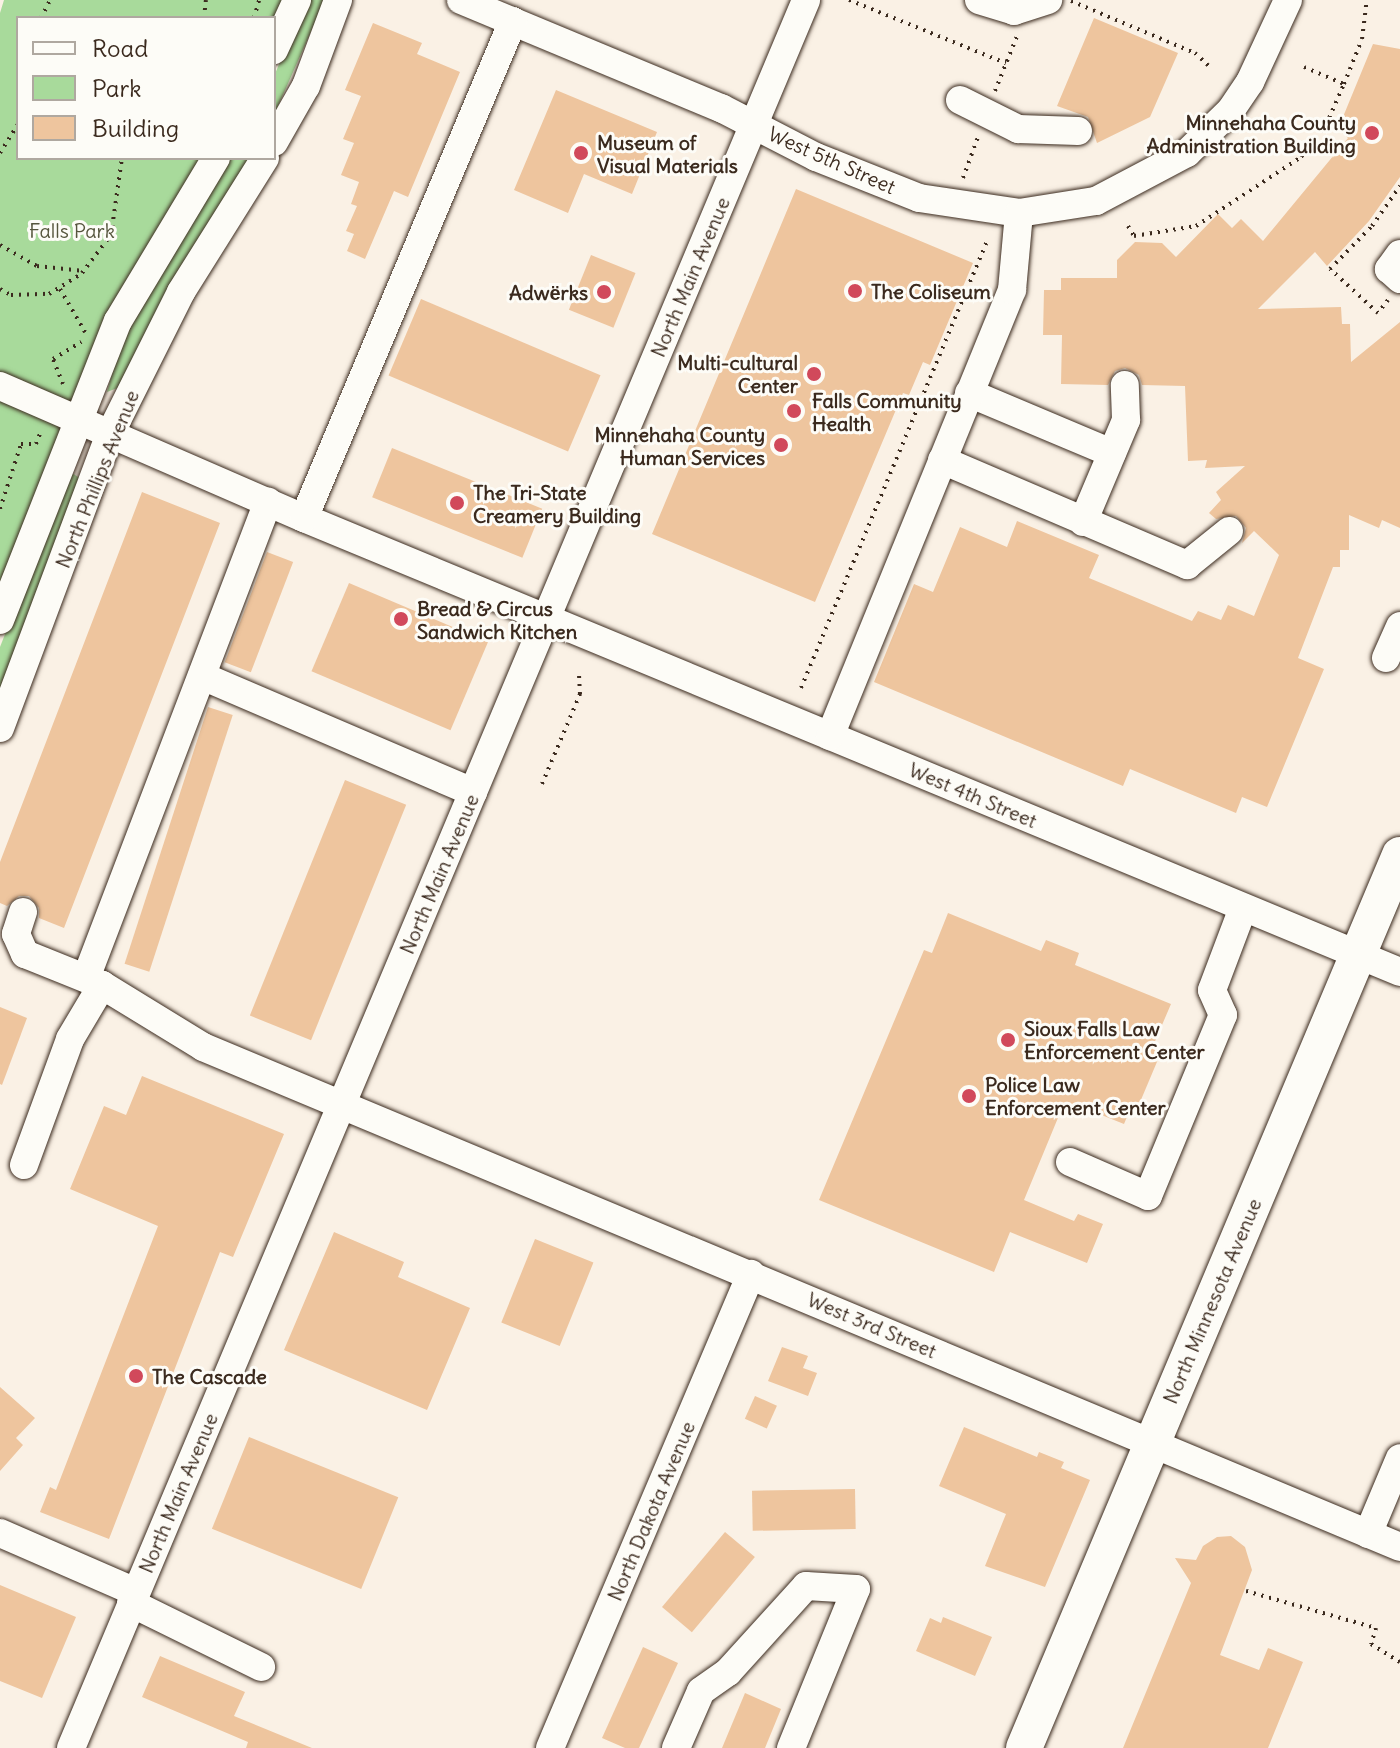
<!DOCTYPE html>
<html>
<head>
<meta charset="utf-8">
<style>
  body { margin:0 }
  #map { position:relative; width:1400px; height:1748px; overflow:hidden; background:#faf1e5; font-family:Delius,sans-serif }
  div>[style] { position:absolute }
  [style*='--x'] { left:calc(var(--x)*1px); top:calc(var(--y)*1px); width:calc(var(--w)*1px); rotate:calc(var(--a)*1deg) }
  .green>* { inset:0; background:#a8da9b }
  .building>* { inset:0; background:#eec59e; transform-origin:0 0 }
  .path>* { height:4px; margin-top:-2px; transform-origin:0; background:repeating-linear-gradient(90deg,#3b2a1e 0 2px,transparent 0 8px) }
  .roads { filter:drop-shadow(0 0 2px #3b2a1e) drop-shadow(0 0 2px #3b2a1e) }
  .minor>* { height:28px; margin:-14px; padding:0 14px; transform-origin:14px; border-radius:14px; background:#fdfcf7 }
  .major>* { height:36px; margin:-18px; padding:0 18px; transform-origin:18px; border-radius:18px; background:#fdfcf7 }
  .dots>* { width:22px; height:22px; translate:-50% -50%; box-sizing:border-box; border:4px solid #fdfcf7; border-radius:50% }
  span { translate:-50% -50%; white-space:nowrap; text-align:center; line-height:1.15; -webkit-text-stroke:6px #fdfcf7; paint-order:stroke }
  .poi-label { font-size:20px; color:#3b2a1e; font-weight:700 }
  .right { translate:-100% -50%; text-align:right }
  .left { translate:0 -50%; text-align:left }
  .street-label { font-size:20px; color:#3b2a1e }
  .park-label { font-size:20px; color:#56563d }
  .legend { position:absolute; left:16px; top:16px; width:260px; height:144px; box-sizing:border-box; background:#fdfcf7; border:2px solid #afa8a0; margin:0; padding:10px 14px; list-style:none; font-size:24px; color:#3b2a1e }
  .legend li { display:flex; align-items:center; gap:16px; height:40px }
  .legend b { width:40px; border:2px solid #afa8a0 }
</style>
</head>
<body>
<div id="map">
  <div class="green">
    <i style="clip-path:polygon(4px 0,285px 0,274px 18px,18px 18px,18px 158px,205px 158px,0 587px,0 13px)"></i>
    <i style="clip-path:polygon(307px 0,325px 0,274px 115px,274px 76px)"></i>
    <i style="clip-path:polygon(230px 158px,251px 158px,120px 387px,107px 392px,120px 345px)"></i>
    <i style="clip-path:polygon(69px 471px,81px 479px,0 697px,0 647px)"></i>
  </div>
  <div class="building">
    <i style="clip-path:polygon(1094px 18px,1178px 53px,1150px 117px,1097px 143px,1088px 117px,1057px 106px)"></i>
    <i style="clip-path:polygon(373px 23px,422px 43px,417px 54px,460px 72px,408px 197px,394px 191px,365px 259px,347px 251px,354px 234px,346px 231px,357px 206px,351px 204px,359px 182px,341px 175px,354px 143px,343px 139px,361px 96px,345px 90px)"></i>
    <i style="clip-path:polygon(1373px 44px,1400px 49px,1400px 177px,1369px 221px,1327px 266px,1315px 252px,1258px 309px,1341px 307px,1342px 324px,1350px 324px,1351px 362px,1400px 322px,1400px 528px,1382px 520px,1379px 528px,1349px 515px,1349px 550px,1340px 550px,1340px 567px,1333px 567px,1298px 658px,1324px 669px,1267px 807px,1242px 797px,1236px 813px,1130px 769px,1123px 786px,874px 682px,914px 584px,933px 592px,960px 527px,1007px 547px,1017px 521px,1099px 555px,1089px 578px,1192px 621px,1198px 611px,1221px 620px,1228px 605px,1254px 616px,1279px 555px,1254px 531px,1242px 543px,1246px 528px,1236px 516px,1216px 519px,1209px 513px,1221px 500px,1216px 492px,1245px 466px,1205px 468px,1207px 460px,1188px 461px,1185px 386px,1142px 385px,1139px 375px,1125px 368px,1115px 371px,1108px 385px,1061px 384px,1062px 335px,1043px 335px,1044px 290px,1061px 290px,1061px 278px,1117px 278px,1117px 260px,1135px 242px,1162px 243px,1176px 257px,1218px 214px,1232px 228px,1241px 219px,1263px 241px,1348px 138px,1338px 129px)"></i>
    <i style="clip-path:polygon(556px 90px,657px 132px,632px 194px,584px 174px,568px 213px,514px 190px)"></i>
    <i style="clip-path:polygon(796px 189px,973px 263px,930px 365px,923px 362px,909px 395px,903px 393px,815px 602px,652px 534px)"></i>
    <i style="left:591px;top:255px;width:48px;height:59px;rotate:22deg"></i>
    <i style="left:421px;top:299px;width:195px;height:83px;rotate:23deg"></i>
    <i style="left:392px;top:448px;width:162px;height:53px;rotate:22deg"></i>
    <i style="clip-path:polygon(142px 492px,220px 523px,64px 928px,39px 918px,39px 908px,29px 896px,19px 896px,7px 906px,0 903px,0 862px)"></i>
    <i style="left:267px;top:552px;width:28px;height:118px;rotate:21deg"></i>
    <i style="left:349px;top:583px;width:151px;height:96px;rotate:23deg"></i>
    <i style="left:208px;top:707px;width:26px;height:270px;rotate:18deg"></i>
    <i style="left:345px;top:780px;width:66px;height:254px;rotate:22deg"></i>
    <i style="clip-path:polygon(948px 913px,1041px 951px,1046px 940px,1079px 953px,1075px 965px,1171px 1004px,1153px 1046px,1162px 1050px,1135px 1114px,1129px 1112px,1124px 1124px,1074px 1104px,1069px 1117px,1060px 1113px,1024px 1200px,1074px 1221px,1078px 1214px,1103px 1224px,1087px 1263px,1010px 1232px,994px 1272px,819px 1200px,924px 950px,932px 953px)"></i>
    <i style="clip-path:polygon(0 1007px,27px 1018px,2px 1085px,0 1084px)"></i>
    <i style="clip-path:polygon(142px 1076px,284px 1134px,233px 1257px,220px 1252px,109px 1539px,40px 1512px,50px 1487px,56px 1490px,158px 1226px,70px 1189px,104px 1106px,126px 1115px)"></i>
    <i style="clip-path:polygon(334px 1232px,404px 1262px,398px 1277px,470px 1308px,427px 1410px,284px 1350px)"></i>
    <i style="left:535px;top:1239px;width:63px;height:90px;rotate:22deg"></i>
    <i style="clip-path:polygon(782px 1347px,808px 1356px,803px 1368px,817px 1373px,808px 1396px,768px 1381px)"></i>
    <i style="clip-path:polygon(0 1387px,35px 1418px,16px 1438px,23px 1445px,0 1471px)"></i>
    <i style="left:755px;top:1396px;width:24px;height:25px;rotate:24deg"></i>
    <i style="clip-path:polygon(964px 1427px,1037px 1457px,1039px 1452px,1064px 1462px,1061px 1468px,1090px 1480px,1045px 1587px,985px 1566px,1006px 1514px,939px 1486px)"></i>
    <i style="left:249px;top:1437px;width:161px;height:99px;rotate:22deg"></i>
    <i style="left:855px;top:1489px;width:40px;height:103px;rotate:89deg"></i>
    <i style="left:725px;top:1532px;width:39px;height:98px;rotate:40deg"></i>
    <i style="clip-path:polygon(1231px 1536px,1245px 1547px,1252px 1570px,1220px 1655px,1259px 1670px,1268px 1648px,1303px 1662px,1268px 1748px,1123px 1748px,1191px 1583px,1175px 1558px,1196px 1560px,1203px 1546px,1217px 1537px)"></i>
    <i style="clip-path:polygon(0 1585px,76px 1617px,42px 1698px,0 1681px)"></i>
    <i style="clip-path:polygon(943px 1617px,992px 1637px,975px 1676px,916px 1651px,930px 1618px,941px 1623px)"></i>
    <i style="clip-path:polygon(643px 1647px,678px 1663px,639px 1748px,625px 1748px,602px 1738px)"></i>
    <i style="clip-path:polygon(160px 1656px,245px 1692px,234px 1716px,312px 1748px,246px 1748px,248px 1742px,142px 1697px)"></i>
    <i style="clip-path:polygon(745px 1693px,781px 1709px,765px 1748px,722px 1748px)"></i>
  </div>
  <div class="path">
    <i style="--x:849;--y:0;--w:169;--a:21.9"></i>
    <i style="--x:1071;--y:1;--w:134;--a:22.8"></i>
    <i style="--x:1195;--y:53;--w:23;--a:43"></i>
    <i style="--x:41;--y:18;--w:20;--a:-63"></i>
    <i style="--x:204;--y:18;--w:18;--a:-84"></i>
    <i style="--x:254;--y:18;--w:19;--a:-74"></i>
    <i style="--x:1304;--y:67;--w:43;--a:23"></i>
    <i style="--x:995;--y:91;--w:59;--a:-68.2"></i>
    <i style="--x:0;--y:153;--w:34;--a:-58"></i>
    <i style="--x:963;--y:178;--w:44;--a:-69.9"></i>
    <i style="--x:1128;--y:226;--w:12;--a:59"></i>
    <i style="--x:1134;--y:236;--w:63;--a:-9.2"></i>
    <i style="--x:1196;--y:226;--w:126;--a:-33.3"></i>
    <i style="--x:1301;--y:157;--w:41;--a:-52"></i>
    <i style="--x:1326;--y:125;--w:45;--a:-66.3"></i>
    <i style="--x:1344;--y:84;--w:48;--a:-68.2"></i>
    <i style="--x:1362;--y:39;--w:39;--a:-83"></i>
    <i style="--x:0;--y:245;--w:43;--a:29.6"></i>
    <i style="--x:37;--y:266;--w:47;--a:6.1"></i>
    <i style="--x:0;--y:289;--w:13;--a:29"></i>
    <i style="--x:11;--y:295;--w:38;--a:-2"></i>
    <i style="--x:49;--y:294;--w:39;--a:-32"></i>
    <i style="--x:82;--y:273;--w:48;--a:-52.7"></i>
    <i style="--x:111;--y:235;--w:78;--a:-81.9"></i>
    <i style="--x:60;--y:289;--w:50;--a:59.8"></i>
    <i style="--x:1388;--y:300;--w:16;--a:128"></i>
    <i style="--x:1378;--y:313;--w:65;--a:-137.5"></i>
    <i style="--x:1330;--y:269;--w:60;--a:-45.7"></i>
    <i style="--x:1372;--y:226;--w:49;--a:-55"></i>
    <i style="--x:63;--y:384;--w:27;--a:-112"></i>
    <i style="--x:53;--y:359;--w:33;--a:-31"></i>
    <i style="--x:0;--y:509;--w:68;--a:-72.1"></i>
    <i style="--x:21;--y:444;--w:15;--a:0"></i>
    <i style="--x:36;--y:444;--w:14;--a:-69"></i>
    <i style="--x:801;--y:688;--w:484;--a:-67.4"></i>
    <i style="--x:542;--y:784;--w:98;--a:-67.1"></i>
    <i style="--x:580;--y:694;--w:19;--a:-93"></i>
    <i style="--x:1246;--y:1591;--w:135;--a:15.9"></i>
    <i style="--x:1376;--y:1628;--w:17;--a:107"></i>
    <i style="--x:1371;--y:1644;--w:34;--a:32"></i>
  </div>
  <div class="roads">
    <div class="minor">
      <i style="--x:461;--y:0;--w:282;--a:22.6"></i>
      <i style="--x:721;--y:108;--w:107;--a:27.3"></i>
      <i style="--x:816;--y:157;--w:111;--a:21.7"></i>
      <i style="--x:919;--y:198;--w:101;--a:8.5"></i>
      <i style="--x:1019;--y:213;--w:78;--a:-8.9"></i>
      <i style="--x:1096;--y:201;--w:103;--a:-27.8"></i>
      <i style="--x:1187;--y:153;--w:62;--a:-44.3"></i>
      <i style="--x:1231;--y:110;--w:34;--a:-56"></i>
      <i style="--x:1250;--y:82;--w:90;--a:-65.1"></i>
      <i style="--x:979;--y:0;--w:37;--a:17"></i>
      <i style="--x:1014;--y:11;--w:36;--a:-18"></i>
      <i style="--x:274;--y:50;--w:55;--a:-65.3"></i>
      <i style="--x:960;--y:100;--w:65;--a:26.6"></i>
      <i style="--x:1018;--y:129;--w:60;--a:1.9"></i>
      <i style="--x:274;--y:142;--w:64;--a:-60.3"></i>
      <i style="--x:306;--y:86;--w:92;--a:-69.6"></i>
      <i style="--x:1400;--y:254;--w:19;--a:126"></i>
      <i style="--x:1389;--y:269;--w:15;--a:42"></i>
      <i style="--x:0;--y:386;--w:331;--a:23.5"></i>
      <i style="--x:304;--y:518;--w:1186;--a:22.5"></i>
      <i style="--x:969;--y:393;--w:155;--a:22.8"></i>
      <i style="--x:942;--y:460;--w:267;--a:23.2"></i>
      <i style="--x:1187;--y:565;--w:54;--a:-39"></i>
      <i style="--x:304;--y:518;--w:539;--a:-67.19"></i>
      <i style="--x:1083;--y:522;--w:111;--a:-67.1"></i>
      <i style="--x:1126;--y:420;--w:35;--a:-92"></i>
      <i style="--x:0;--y:620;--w:321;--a:-68.5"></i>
      <i style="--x:118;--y:321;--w:190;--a:-59"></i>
      <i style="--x:1386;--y:658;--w:35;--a:-66"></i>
      <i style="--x:202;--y:676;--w:295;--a:23.2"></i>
      <i style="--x:0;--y:728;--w:314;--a:-69.5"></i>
      <i style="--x:110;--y:434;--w:159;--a:-63.4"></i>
      <i style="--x:181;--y:292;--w:158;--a:-57.9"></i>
      <i style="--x:830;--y:736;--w:482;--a:-67.8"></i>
      <i style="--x:1012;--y:290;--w:77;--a:-84.8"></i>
      <i style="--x:23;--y:912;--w:23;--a:108"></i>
      <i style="--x:16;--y:934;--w:22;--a:66"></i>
      <i style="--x:25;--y:954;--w:83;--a:21.9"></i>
      <i style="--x:102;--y:985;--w:119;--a:31.5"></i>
      <i style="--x:203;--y:1047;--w:1297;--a:22.67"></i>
      <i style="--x:86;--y:978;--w:510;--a:-69.08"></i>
      <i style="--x:1070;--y:1162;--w:85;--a:23.6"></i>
      <i style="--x:1148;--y:1196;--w:196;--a:-67.5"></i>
      <i style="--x:1223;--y:1015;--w:27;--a:-114"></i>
      <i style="--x:1212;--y:990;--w:88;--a:-69.3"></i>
      <i style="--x:24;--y:1165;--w:134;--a:-69.9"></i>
      <i style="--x:70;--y:1039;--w:63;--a:-59.3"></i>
      <i style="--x:0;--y:1533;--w:148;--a:23.5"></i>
      <i style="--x:1368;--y:1534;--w:82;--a:-67.2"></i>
      <i style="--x:131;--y:1603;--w:145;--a:26.2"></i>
      <i style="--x:71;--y:1748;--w:1896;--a:-67.19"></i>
      <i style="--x:550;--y:1748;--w:515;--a:-67.02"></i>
      <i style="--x:676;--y:1748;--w:62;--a:-66.3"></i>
      <i style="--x:701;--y:1691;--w:33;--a:-35"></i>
      <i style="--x:728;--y:1672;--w:116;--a:-47.8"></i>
      <i style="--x:806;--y:1586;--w:50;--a:3.4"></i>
      <i style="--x:856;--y:1589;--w:172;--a:112.2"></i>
    </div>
    <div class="major">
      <i style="--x:1024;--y:1748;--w:969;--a:-67.17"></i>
    </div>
  </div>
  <div class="dots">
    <i style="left:1372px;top:133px;background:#d1495b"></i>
    <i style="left:581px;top:153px;background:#d1495b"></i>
    <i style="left:855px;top:291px;background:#d1495b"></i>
    <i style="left:604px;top:292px;background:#d1495b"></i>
    <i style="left:814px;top:374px;background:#d1495b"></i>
    <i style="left:794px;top:411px;background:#d1495b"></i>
    <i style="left:781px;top:445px;background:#d1495b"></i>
    <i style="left:457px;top:503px;background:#d1495b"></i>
    <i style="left:401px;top:619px;background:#d1495b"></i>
    <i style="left:1008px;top:1040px;background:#d1495b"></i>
    <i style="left:969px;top:1096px;background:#d1495b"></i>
    <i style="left:136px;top:1376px;background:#d1495b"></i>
  </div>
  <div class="poi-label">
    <span class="right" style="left:1356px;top:134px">Minnehaha County<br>Administration Building</span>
    <span class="left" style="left:597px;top:154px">Museum of<br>Visual Materials</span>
    <span class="left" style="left:871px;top:291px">The Coliseum</span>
    <span class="right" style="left:588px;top:292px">Adwёrks</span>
    <span class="right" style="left:798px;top:374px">Multi-cultural<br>Center</span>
    <span class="left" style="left:812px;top:412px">Falls Community<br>Health</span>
    <span class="right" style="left:765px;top:446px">Minnehaha County<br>Human Services</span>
    <span class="left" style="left:473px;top:504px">The Tri-State<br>Creamery Building</span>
    <span class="left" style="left:417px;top:620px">Bread &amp; Circus<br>Sandwich Kitchen</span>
    <span class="left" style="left:1024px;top:1040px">Sioux Falls Law<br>Enforcement Center</span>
    <span class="left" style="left:985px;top:1096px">Police Law<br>Enforcement Center</span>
    <span class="left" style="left:152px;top:1376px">The Cascade</span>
  </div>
  <div class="street-label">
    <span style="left:832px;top:160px;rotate:24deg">West 5th Street</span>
    <span style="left:690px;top:277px;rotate:-67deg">North Main Avenue</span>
    <span style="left:97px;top:479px;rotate:-68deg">North Phillips Avenue</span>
    <span style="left:973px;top:795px;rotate:23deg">West 4th Street</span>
    <span style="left:439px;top:874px;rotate:-67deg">North Main Avenue</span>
    <span style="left:1212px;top:1301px;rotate:-67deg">North Minnesota Avenue</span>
    <span style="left:872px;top:1325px;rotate:23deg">West 3rd Street</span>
    <span style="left:178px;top:1493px;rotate:-67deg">North Main Avenue</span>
    <span style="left:651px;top:1511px;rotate:-67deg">North Dakota Avenue</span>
  </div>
  <div class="park-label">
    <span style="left:72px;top:230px">Falls Park</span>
  </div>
  <ul class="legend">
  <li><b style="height:10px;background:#fdfcf7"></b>Road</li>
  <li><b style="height:22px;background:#a8da9b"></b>Park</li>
  <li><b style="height:22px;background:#eec59e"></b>Building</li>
  </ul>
</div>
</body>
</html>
